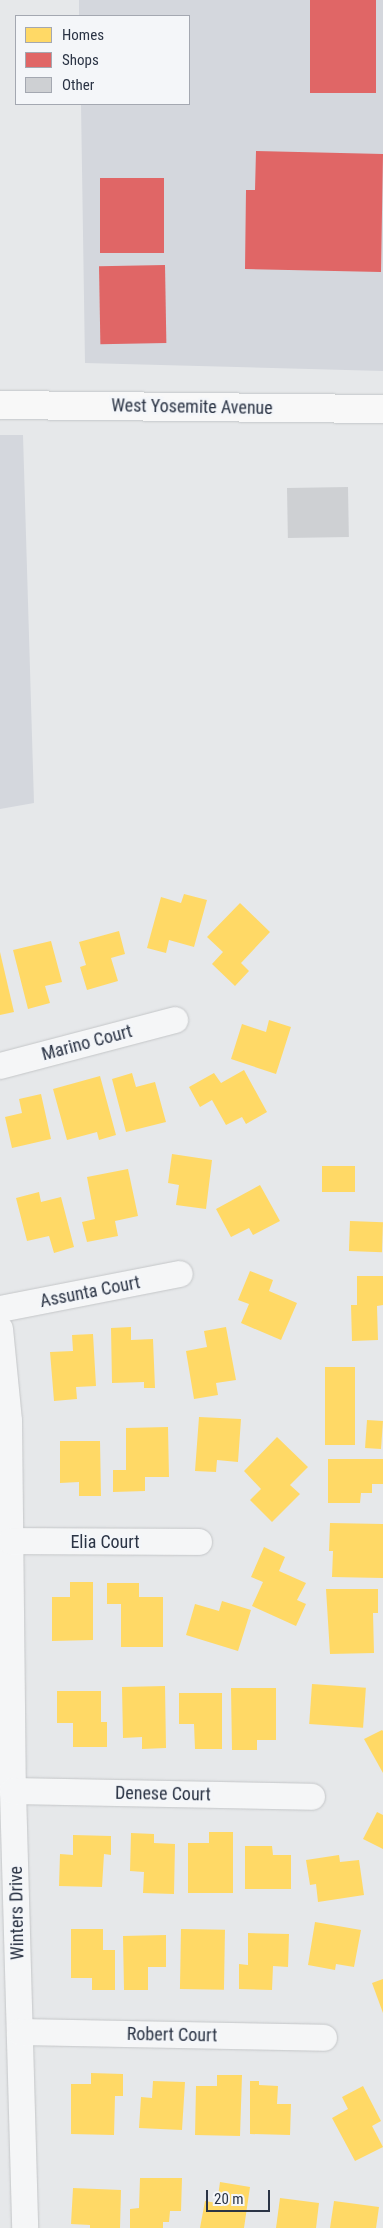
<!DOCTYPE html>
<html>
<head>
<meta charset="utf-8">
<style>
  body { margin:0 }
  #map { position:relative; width:383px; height:2228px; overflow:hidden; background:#e6e8ea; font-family:"Roboto Condensed",sans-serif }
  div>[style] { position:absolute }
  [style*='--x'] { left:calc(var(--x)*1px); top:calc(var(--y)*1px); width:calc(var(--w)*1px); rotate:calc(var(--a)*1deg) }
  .built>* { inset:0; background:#d4d7dd }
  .homes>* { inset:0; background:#ffd966; transform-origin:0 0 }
  .shops>* { inset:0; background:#e06666; transform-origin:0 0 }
  .building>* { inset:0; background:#ced0d3; transform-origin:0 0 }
  .roads { filter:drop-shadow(0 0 1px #c4c6c8) drop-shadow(0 0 1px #c4c6c8) }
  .minor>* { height:26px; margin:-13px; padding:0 13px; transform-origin:13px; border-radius:13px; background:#f5f6f7 }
  .major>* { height:28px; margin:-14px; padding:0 14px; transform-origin:14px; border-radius:14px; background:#f8f8f8 }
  span { translate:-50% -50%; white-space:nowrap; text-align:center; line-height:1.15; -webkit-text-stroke:5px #f4f6f9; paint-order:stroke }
  .street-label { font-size:18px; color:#2b3445 }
  .legend { position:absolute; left:15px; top:15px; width:175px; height:90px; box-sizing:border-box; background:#f4f6f9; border:1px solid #a4a8b1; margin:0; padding:6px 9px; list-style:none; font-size:15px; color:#2b3445 }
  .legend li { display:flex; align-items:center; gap:10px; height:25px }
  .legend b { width:25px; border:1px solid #a4a8b1 }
  .scale { position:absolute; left:206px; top:2190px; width:64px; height:22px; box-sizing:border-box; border:2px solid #2b3445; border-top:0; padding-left:6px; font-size:15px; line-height:18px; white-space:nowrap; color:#2b3445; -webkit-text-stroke:4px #f4f6f9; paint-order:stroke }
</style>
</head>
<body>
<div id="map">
  <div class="built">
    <i style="clip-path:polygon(79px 0,383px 0,383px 371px,85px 363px,81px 104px,189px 104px,189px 16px,79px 16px)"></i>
    <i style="clip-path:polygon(0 435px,23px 435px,34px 803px,0 809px)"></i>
  </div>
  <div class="homes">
    <i style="clip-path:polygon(184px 894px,207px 900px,194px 947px,169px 940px,166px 953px,147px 948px,161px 897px,181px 903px)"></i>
    <i style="clip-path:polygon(240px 903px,270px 932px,241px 963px,249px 971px,235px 986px,212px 964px,223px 952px,207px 937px)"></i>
    <i style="clip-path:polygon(119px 931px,125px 954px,111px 958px,118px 981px,87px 990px,80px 967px,86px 965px,79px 942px)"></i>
    <i style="clip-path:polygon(51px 941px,62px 982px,45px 986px,50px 1003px,28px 1009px,13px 950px)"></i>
    <i style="clip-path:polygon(0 952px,14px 1012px,0 1015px)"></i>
    <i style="clip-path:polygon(269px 1020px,291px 1027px,276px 1074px,231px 1059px,242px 1024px,266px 1032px)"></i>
    <i style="clip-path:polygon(244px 1070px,267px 1112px,246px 1124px,242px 1117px,226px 1125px,212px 1100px,200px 1107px,189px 1087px,214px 1073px,221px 1083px)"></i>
    <i style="clip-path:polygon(132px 1073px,136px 1087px,155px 1082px,166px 1122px,126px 1132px,112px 1079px)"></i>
    <i style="clip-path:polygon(100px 1076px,116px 1135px,99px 1140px,97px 1132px,67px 1140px,53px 1089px)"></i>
    <i style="clip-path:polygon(41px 1094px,51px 1139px,12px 1148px,5px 1117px,22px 1113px,19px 1099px)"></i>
    <i style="clip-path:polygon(172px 1154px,212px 1160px,206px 1209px,176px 1205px,179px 1185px,168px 1183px)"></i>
    <i style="left:322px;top:1166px;width:33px;height:26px"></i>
    <i style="clip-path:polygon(128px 1169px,138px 1216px,115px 1221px,118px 1236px,87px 1242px,82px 1222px,95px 1219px,87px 1177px)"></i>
    <i style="clip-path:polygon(260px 1185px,280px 1221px,253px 1235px,249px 1228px,231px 1237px,216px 1209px)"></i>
    <i style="clip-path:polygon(39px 1192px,41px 1202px,61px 1197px,74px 1247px,54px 1253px,49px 1236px,27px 1241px,16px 1198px)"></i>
    <i style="left:350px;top:1221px;width:33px;height:30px;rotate:2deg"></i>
    <i style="clip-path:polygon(250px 1271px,273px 1280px,269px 1291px,297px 1303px,281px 1340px,241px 1323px,249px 1304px,238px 1300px)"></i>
    <i style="clip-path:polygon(357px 1276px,383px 1276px,383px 1305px,377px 1306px,378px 1340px,352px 1341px,351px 1305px,357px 1305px)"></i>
    <i style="clip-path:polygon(131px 1327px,131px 1340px,153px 1339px,155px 1388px,144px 1388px,144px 1382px,112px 1383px,111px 1328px)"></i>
    <i style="clip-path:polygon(226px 1327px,236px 1380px,216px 1383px,218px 1395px,194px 1399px,186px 1351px,207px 1347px,204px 1331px)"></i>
    <i style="clip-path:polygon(93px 1334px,96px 1386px,76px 1387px,77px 1399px,54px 1401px,50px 1352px,73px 1351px,72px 1335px)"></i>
    <i style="left:325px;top:1367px;width:30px;height:78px"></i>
    <i style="clip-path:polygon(199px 1417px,241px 1419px,238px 1462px,217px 1460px,216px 1472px,195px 1471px)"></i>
    <i style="left:367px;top:1420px;width:16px;height:28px;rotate:4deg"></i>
    <i style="clip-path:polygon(168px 1427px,169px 1477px,145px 1477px,145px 1491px,113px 1492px,113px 1470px,126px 1470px,126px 1428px)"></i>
    <i style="clip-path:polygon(277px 1437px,308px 1467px,290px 1485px,300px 1494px,272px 1522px,250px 1500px,261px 1489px,244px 1471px)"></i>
    <i style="clip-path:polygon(60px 1441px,100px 1441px,101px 1496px,79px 1496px,79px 1482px,60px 1483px)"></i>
    <i style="clip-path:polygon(328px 1459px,383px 1459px,383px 1484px,372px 1484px,372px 1493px,361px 1493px,360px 1503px,328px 1503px)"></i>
    <i style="clip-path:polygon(330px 1523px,383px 1524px,383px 1578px,332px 1577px,333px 1551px,329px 1551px)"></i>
    <i style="clip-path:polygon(264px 1547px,285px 1557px,279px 1571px,306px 1583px,297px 1600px,306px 1604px,296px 1626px,252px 1606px,263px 1582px,251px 1577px)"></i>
    <i style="clip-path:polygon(70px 1582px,93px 1582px,93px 1640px,52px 1641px,52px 1597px,70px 1597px)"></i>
    <i style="clip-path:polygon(107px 1583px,139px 1583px,139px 1597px,163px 1597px,163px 1647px,121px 1647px,121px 1604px,107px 1604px)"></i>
    <i style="clip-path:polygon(326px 1589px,378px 1589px,378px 1613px,373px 1613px,374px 1653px,330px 1654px)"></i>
    <i style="clip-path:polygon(222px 1601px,251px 1610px,238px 1651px,186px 1635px,195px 1604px,219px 1611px)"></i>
    <i style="left:312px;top:1684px;width:54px;height:40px;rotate:4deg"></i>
    <i style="clip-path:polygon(165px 1686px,166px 1748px,142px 1749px,142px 1737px,123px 1738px,122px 1687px)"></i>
    <i style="clip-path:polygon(231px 1688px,276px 1688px,276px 1740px,257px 1740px,257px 1750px,232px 1750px)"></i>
    <i style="clip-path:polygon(57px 1691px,101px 1691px,101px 1722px,107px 1722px,107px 1747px,73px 1747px,73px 1723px,57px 1723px)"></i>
    <i style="clip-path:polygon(179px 1693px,222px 1693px,222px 1749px,195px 1749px,194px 1724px,179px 1724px)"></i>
    <i style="clip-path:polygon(382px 1730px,383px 1731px,383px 1773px,364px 1739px)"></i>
    <i style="clip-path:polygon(377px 1812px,383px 1815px,383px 1849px,363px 1839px)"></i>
    <i style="clip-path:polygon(209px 1832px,233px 1832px,233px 1893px,188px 1893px,188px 1843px,209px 1843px)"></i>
    <i style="clip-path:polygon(131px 1833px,154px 1834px,154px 1843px,175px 1844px,174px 1894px,143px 1893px,144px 1872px,130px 1871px)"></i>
    <i style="clip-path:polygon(73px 1835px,111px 1836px,111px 1855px,104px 1854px,102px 1887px,59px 1886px,60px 1854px,73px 1855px)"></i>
    <i style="clip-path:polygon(245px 1846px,272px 1846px,273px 1855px,291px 1855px,291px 1889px,245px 1889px)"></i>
    <i style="clip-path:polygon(339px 1855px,340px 1862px,359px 1860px,364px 1895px,318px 1902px,316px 1884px,310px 1885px,306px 1860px)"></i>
    <i style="clip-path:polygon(315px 1922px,361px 1930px,354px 1967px,336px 1964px,335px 1970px,308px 1965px)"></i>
    <i style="clip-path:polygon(71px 1929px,103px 1929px,103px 1950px,115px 1950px,115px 1990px,92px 1990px,92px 1978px,71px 1978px)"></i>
    <i style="left:181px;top:1929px;width:44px;height:60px;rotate:1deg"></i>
    <i style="clip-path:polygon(248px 1933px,289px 1934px,288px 1967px,273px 1966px,272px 1990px,239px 1989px,239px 1964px,248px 1965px)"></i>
    <i style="clip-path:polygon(166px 1935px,166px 1967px,148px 1967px,148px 1990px,124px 1990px,123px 1936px)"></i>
    <i style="clip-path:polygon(383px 1979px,383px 2013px,372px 1983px)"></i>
    <i style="clip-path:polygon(91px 2073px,123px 2074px,123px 2096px,115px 2096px,114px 2135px,71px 2134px,71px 2084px,91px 2084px)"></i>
    <i style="clip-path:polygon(217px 2075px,242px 2075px,240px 2136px,195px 2135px,196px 2086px,217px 2086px)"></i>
    <i style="clip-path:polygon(153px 2081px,185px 2082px,182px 2130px,139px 2128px,141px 2097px,152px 2098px)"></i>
    <i style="clip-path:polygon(250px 2081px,259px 2081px,259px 2085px,278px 2086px,277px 2104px,291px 2104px,290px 2135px,250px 2134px)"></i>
    <i style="clip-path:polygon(363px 2086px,381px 2121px,372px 2126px,383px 2147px,355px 2161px,332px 2118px,348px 2109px,342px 2097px)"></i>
    <i style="clip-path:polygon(140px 2178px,182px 2178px,181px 2211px,170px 2211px,169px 2222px,163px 2222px,163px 2228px,130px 2228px,130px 2209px,139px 2208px)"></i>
    <i style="clip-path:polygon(220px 2182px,250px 2187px,244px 2228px,200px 2228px,205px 2201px,217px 2203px)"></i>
    <i style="clip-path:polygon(73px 2188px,121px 2190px,120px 2228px,90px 2228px,90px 2225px,71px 2224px)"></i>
    <i style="clip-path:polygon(280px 2198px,319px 2203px,316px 2228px,276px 2228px)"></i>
    <i style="clip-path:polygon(334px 2201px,379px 2207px,376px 2228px,330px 2228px)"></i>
  </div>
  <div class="shops">
    <i style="left:310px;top:0;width:66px;height:93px"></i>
    <i style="clip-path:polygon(256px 151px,383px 154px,381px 272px,245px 269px,246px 190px,255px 190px)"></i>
    <i style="left:164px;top:178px;width:75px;height:64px;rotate:90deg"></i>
    <i style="left:165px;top:265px;width:78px;height:66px;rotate:89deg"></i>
  </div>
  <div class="building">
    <i style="left:348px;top:487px;width:50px;height:61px;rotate:89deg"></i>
  </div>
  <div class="roads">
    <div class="minor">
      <i style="--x:0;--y:1066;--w:181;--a:-14.7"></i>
      <i style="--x:0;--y:1309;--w:183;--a:-11"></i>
      <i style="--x:0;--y:1329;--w:92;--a:84.4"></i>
      <i style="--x:9;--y:1421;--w:370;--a:89.4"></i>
      <i style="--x:13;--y:1791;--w:437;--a:88.4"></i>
      <i style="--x:11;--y:1541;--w:188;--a:0.3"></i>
      <i style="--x:13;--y:1791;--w:299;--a:1.1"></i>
      <i style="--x:20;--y:2032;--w:304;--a:1.1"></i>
    </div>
    <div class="major">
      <i style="--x:0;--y:405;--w:383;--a:0.6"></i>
    </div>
  </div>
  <div class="street-label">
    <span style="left:192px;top:407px;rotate:1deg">West Yosemite Avenue</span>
    <span style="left:87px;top:1043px;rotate:-15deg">Marino Court</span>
    <span style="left:90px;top:1292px;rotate:-11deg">Assunta Court</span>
    <span style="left:105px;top:1542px">Elia Court</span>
    <span style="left:163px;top:1794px;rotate:1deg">Denese Court</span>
    <span style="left:17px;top:1913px;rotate:-91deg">Winters Drive</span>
    <span style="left:172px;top:2035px;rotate:1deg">Robert Court</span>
  </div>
  <ul class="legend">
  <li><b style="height:14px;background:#ffd966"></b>Homes</li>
  <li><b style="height:14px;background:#e06666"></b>Shops</li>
  <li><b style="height:14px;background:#ced0d3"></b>Other</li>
  </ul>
  <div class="scale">20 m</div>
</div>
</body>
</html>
